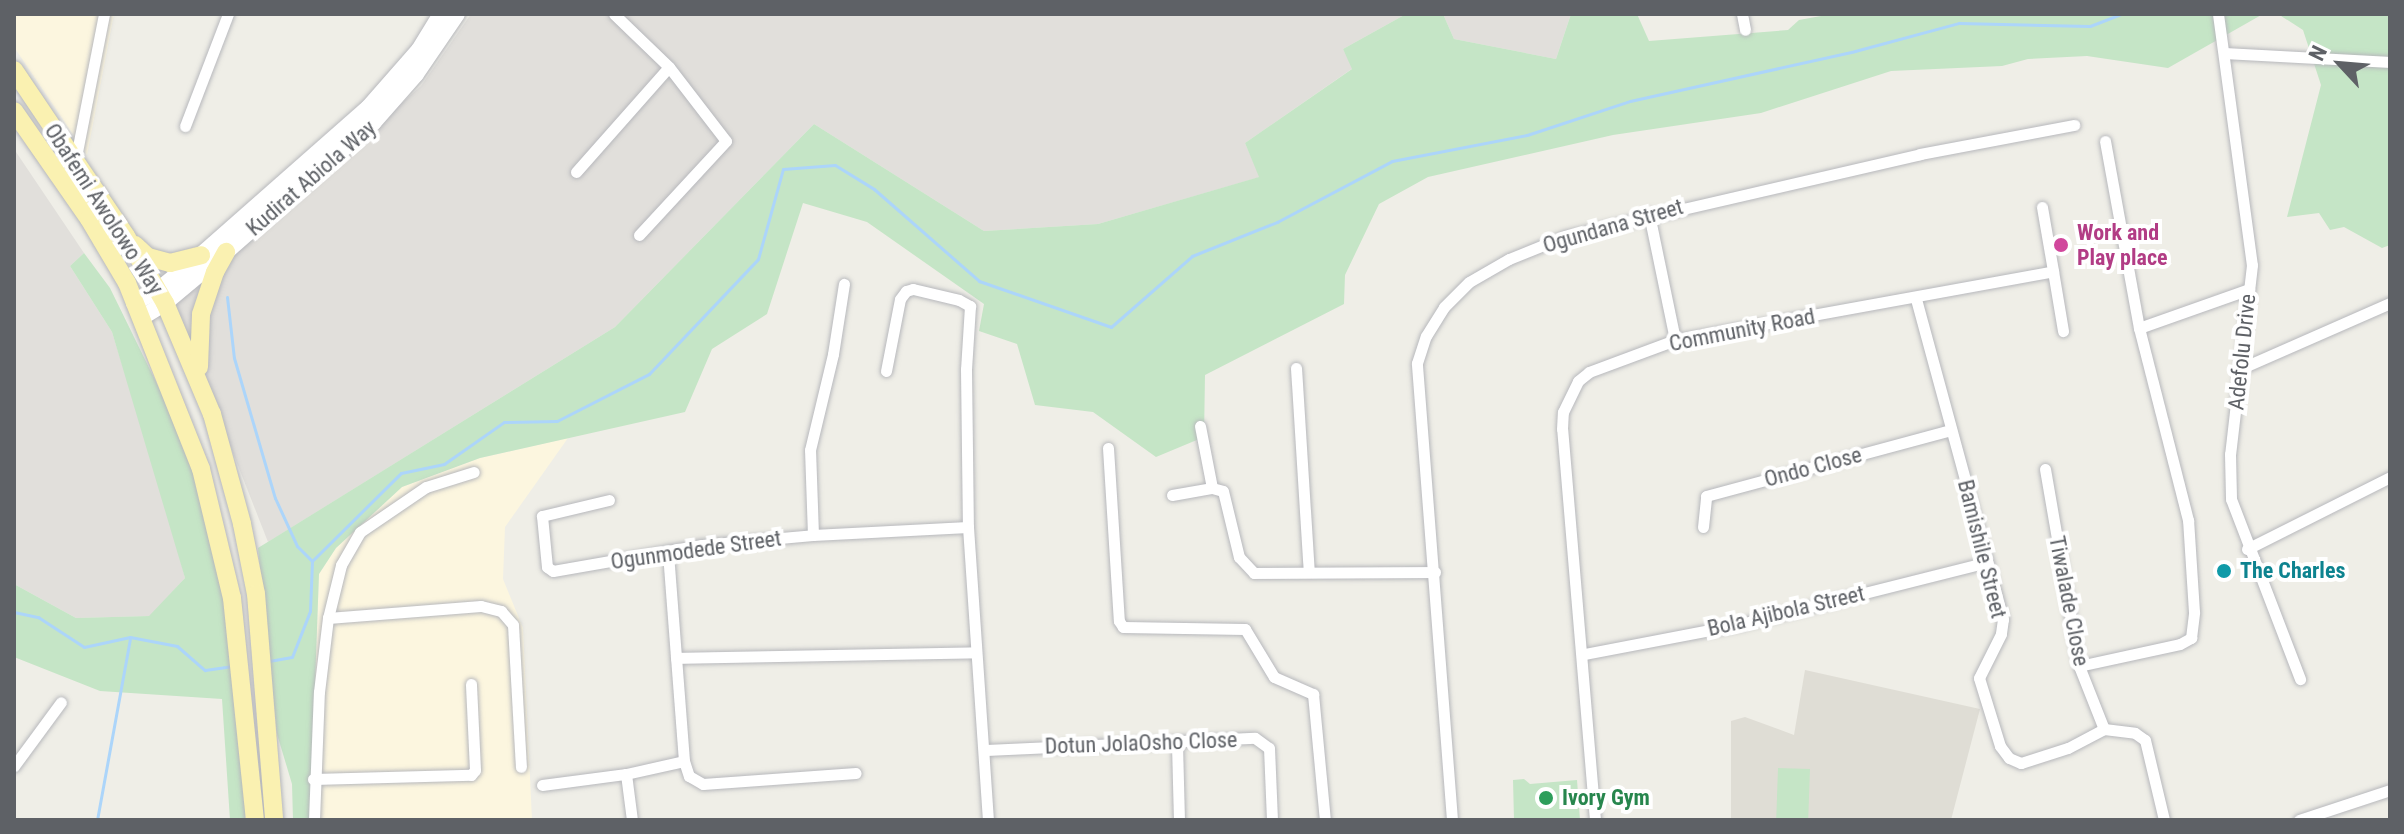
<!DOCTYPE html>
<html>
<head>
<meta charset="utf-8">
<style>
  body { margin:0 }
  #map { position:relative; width:2404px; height:834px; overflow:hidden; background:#efeee7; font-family:"Roboto Condensed",sans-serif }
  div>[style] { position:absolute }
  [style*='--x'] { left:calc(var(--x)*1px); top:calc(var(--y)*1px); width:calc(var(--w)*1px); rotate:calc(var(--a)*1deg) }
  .commercial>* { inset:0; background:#fcf6df }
  .industrial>* { inset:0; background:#e1dfdb }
  .education>* { inset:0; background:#dfddd5 }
  .green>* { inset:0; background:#c5e5c6; transform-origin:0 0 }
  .stream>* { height:3px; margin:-1.5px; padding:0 1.5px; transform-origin:1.5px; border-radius:1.5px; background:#acd5fa }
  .roads { filter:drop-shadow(0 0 2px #b7b8bc) drop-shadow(0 0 2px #b7b8bc) }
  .minor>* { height:11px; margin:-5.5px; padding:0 5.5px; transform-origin:5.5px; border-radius:5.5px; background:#fff }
  .secondary>* { height:16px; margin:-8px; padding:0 8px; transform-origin:8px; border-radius:8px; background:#fff }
  .primary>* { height:18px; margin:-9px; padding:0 9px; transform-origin:9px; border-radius:9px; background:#faf1b1 }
  .dots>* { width:22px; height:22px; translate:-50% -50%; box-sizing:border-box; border:4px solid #fff; border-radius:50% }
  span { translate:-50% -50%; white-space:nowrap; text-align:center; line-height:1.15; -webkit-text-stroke:8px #fff; paint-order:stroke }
  .street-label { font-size:22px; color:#5e6166 }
  .hotel-label { font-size:22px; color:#b23c85; font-weight:700 }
  .left { translate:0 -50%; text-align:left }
  .culture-label { font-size:22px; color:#0d838f; font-weight:700 }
  .leisure-label { font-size:22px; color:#27864d; font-weight:700 }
  .frame { position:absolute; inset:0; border:16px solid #5e6166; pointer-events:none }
  .north { position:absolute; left:2300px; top:24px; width:80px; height:80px; -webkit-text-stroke:6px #fff; paint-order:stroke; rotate:296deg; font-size:22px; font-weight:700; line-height:32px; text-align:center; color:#5e6166 }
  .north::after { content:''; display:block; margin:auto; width:28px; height:36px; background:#5e6166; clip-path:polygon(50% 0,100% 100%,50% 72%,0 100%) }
</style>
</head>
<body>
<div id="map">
  <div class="commercial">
    <i style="clip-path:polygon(14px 14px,114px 14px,87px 155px,14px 47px)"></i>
    <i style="clip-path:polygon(568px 438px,505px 527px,503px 579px,523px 628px,532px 820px,310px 820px,319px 574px,336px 548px,402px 487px,480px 458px)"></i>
  </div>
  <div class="industrial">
    <i style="clip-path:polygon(471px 14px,1406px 14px,1343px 49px,1353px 68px,1245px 143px,1260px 177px,1098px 224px,984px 231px,814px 124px,615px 327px,268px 542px,175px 305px,421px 86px)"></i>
    <i style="clip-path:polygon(1443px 14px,1571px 14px,1556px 59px,1454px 39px)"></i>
    <i style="clip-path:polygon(14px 149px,84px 253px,70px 266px,112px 332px,167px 509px,185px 578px,150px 616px,76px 618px,14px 584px)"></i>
  </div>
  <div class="education">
    <i style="clip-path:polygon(1805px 670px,1980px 709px,1951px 820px,1731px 820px,1731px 721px,1745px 717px,1794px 735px)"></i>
  </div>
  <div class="green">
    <i style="clip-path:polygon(1406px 14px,1443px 14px,1454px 39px,1556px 59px,1571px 14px,1637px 14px,1649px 41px,1788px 30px,1799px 20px,1832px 14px,2263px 14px,2168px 68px,2087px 56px,2028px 59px,2002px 66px,1891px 71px,1761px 113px,1613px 135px,1428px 177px,1379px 204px,1345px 275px,1344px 304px,1205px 375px,1204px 437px,1156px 457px,1093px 412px,1035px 405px,1017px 344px,979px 331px,984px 304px,867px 222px,803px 203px,767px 314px,712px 349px,685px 412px,480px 458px,402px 487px,336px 548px,319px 574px,310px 820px,293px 820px,292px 784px,277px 734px,258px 548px,615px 327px,814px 124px,984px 231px,1098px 224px,1259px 177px,1245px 143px,1352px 69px,1343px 49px)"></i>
    <i style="clip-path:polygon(2278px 14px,2390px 14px,2390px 245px,2382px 248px,2344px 227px,2330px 230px,2319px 213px,2287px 217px,2321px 85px,2303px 30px)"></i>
    <i style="clip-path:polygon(84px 253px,110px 288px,180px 431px,212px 515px,227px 599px,246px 777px,245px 820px,230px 820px,222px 699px,100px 691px,14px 657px,14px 584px,76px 618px,149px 616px,185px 578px,112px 332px,70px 266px)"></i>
    <i style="left:1778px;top:768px;width:32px;height:52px;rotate:2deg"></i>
    <i style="clip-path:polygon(1524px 779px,1530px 784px,1577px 780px,1580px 820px,1514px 820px,1513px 780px)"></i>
  </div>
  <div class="stream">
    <i style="--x:227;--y:297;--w:61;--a:83.5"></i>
    <i style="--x:234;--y:358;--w:146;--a:73.7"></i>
    <i style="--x:275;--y:498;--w:53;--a:65.4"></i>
    <i style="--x:297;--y:546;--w:21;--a:45"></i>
    <i style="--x:14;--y:612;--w:25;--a:12"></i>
    <i style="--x:38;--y:617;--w:55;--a:33.1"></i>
    <i style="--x:84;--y:647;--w:47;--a:-12.3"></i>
    <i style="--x:130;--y:637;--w:48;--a:10.8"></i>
    <i style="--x:177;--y:646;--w:37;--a:41"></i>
    <i style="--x:205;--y:670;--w:28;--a:-8"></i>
    <i style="--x:269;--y:661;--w:23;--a:-10"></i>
    <i style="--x:292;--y:657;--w:49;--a:-68.6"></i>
    <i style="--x:310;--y:611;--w:50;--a:-87.7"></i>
    <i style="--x:312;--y:561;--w:125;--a:-44.7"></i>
    <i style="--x:401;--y:473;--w:44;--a:-11.8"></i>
    <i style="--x:444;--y:464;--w:73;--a:-35"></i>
    <i style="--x:504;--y:422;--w:53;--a:-1.1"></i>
    <i style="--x:557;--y:421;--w:103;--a:-27.1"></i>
    <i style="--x:649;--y:374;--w:158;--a:-46.5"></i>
    <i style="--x:758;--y:259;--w:93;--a:-74.5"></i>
    <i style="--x:783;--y:169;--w:52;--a:-4.4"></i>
    <i style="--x:835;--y:165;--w:46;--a:31.6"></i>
    <i style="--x:874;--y:189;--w:140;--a:41.2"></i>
    <i style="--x:979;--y:281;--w:140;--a:19.2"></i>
    <i style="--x:1111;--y:327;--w:108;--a:-41.2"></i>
    <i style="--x:1192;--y:256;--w:92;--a:-21.8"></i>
    <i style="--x:1277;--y:222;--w:130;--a:-27.9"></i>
    <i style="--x:1392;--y:161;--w:137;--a:-10.9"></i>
    <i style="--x:1527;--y:135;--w:108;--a:-18.3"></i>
    <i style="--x:1630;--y:101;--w:230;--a:-12.5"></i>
    <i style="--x:1855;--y:51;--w:108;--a:-15.1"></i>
    <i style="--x:1959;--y:23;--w:131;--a:1.3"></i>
    <i style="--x:2090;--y:26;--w:33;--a:-21"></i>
    <i style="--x:97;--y:820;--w:184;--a:-79.7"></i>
  </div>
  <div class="roads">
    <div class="minor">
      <i style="--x:1742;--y:14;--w:16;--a:79"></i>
      <i style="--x:2218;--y:14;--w:253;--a:82.3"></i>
      <i style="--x:2252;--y:265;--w:190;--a:96.6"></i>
      <i style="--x:2230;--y:454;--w:45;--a:88.7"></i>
      <i style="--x:2231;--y:499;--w:193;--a:69"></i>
      <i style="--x:2225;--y:53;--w:165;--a:3.1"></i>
      <i style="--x:185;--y:126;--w:120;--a:-69"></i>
      <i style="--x:75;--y:162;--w:151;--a:-78.9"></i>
      <i style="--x:576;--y:172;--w:140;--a:-48.5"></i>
      <i style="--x:669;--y:67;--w:76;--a:-136.1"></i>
      <i style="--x:2042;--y:207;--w:65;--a:80.2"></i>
      <i style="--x:1649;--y:214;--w:129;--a:78.3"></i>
      <i style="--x:639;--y:235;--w:128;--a:-47.2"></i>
      <i style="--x:726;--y:141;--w:93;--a:-127.6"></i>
      <i style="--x:1916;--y:299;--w:332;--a:74.8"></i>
      <i style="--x:2003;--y:619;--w:15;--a:98"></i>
      <i style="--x:2001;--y:634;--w:49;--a:116.6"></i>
      <i style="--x:1979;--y:678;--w:71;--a:72.8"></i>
      <i style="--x:2000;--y:746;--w:15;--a:53"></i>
      <i style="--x:2009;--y:758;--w:13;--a:23"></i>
      <i style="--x:2021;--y:763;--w:49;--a:-17.7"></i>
      <i style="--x:2068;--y:748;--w:41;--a:-27.8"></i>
      <i style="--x:2104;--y:729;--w:31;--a:7"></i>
      <i style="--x:2135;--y:733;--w:12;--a:35"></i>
      <i style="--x:2145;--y:740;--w:82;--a:76.6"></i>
      <i style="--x:2139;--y:328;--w:117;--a:-19.5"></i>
      <i style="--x:1296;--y:368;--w:204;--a:86.4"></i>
      <i style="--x:2242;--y:368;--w:162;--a:-23.7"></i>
      <i style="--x:886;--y:371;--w:73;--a:-79"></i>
      <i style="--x:900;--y:299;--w:10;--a:-53"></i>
      <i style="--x:906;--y:291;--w:7;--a:-16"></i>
      <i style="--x:913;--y:289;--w:47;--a:13.4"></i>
      <i style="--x:959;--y:300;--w:13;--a:29"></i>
      <i style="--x:970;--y:306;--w:63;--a:93.6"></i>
      <i style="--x:966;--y:369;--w:158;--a:89.3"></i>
      <i style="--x:968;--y:527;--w:294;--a:86.1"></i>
      <i style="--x:1200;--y:426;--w:63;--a:79"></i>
      <i style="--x:1212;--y:488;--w:11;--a:15"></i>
      <i style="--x:1223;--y:491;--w:68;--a:76.4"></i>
      <i style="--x:1239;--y:557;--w:22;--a:47"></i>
      <i style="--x:1254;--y:573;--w:181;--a:-0.3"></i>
      <i style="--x:1108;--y:448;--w:173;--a:86.4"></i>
      <i style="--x:1119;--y:621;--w:7;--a:56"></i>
      <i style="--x:1123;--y:627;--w:122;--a:0.9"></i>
      <i style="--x:1245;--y:629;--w:56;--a:58.9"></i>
      <i style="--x:1274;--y:677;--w:43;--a:23.6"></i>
      <i style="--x:1313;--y:694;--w:127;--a:84.6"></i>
      <i style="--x:2045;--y:469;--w:200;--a:80.2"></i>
      <i style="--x:2079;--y:666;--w:68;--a:68.4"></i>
      <i style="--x:1172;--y:495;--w:41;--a:-9.9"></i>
      <i style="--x:609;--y:500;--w:69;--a:166.6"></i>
      <i style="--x:542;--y:516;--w:51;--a:84.4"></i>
      <i style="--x:547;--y:567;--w:7;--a:34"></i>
      <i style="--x:553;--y:571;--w:151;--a:-9.9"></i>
      <i style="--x:702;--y:545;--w:111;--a:-5.1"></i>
      <i style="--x:813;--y:535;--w:155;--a:-3"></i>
      <i style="--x:1703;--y:527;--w:31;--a:-84"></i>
      <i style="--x:1706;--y:496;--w:254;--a:-15.1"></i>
      <i style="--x:813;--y:535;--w:85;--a:-92"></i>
      <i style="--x:810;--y:450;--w:99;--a:-76.5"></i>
      <i style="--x:833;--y:354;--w:71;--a:-81.1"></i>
      <i style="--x:2247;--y:549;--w:160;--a:-26.7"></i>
      <i style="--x:328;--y:618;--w:55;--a:-76.2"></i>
      <i style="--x:341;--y:565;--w:38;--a:-60"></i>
      <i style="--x:360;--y:532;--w:80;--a:-34.3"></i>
      <i style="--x:426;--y:487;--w:50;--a:-17.4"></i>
      <i style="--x:1584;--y:654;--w:160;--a:-10.8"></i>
      <i style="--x:1741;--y:624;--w:254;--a:-14.1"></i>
      <i style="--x:676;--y:658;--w:299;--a:-1.1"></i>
      <i style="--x:2079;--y:666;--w:103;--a:-12.3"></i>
      <i style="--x:2180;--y:644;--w:13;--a:-29"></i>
      <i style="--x:2191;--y:638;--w:26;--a:-83"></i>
      <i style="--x:2194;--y:612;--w:92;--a:-93.7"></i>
      <i style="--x:2188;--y:520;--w:198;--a:-104.3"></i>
      <i style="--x:2139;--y:328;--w:190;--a:-100.3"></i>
      <i style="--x:1177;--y:744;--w:76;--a:88.5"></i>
      <i style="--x:986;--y:750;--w:269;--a:-2.6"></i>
      <i style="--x:1255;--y:738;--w:17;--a:36"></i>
      <i style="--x:1269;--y:748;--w:72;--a:87.6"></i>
      <i style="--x:684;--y:761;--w:16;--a:72"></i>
      <i style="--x:689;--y:776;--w:16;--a:30"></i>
      <i style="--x:703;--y:784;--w:153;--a:-4.1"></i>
      <i style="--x:14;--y:766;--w:79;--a:-53.7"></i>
      <i style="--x:626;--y:774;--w:46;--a:82.6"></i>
      <i style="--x:313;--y:779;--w:158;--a:-1.5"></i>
      <i style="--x:471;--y:775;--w:6;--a:-51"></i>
      <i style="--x:475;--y:770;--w:86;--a:-92.7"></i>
      <i style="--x:542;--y:785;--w:85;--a:-7.5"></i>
      <i style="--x:626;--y:774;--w:59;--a:-12.6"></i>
      <i style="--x:684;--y:761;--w:211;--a:-94.4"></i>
      <i style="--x:314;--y:820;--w:128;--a:-87.8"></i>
      <i style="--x:319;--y:692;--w:75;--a:-83.1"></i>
      <i style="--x:328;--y:618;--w:153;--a:-4.5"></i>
      <i style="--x:481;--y:606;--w:21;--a:14"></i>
      <i style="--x:501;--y:611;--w:18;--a:49"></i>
      <i style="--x:513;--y:625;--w:142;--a:86.8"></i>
      <i style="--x:1452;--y:820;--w:458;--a:-94.4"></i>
      <i style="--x:1417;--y:363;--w:28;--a:-72"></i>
      <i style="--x:1426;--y:336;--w:34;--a:-58"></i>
      <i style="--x:1444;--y:307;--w:35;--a:-45"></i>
      <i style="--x:1469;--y:282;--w:46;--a:-29.9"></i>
      <i style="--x:1509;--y:259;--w:61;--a:-22"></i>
      <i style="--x:1566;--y:236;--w:363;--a:-13"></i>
      <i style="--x:1920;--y:154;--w:157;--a:-10.7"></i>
      <i style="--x:1595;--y:820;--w:392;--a:-94.8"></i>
      <i style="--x:1562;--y:429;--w:17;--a:-87"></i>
      <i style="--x:1563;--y:412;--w:34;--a:-64"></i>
      <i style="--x:1578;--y:381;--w:14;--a:-39"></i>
      <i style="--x:1589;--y:372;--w:92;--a:-20.4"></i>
      <i style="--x:1675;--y:340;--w:384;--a:-10.3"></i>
      <i style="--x:2053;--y:271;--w:61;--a:80.5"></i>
      <i style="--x:2299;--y:820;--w:96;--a:-18.2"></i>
    </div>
    <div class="secondary">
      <i style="--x:134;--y:303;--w:26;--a:-28"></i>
      <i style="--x:157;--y:291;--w:57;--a:-39.3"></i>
      <i style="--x:201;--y:255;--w:222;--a:-41.4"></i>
      <i style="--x:368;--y:108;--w:77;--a:-48.7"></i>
      <i style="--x:419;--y:50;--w:42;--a:-58.6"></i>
      <i style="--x:141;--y:318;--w:28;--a:-32"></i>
      <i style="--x:165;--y:303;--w:80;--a:-39.9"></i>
      <i style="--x:226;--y:252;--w:196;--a:-41.3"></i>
      <i style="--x:373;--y:123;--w:65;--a:-48.7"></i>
      <i style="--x:416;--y:74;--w:73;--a:-55.7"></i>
    </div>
    <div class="primary">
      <i style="--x:14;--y:70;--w:200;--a:56"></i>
      <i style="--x:126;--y:236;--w:78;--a:59.8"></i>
      <i style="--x:165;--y:303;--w:121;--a:67.1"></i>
      <i style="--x:212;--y:414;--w:114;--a:74.7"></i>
      <i style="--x:242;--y:524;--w:71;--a:78.7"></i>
      <i style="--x:256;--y:594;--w:227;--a:85.4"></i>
      <i style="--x:14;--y:111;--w:131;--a:55.2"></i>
      <i style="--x:89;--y:219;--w:74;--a:59.3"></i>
      <i style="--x:127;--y:283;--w:200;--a:68.3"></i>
      <i style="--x:201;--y:469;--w:133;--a:76.5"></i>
      <i style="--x:232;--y:598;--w:223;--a:84.1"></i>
      <i style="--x:135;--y:245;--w:18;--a:43"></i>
      <i style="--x:148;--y:257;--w:23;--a:15"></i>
      <i style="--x:170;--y:263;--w:32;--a:-14"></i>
      <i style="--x:199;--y:367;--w:53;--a:-87.8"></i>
      <i style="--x:201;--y:314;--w:44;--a:-71.6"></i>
      <i style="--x:215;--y:272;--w:23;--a:-61"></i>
    </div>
  </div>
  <div class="dots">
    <i style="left:2061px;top:245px;background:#d1479c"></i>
    <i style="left:2224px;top:571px;background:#0f9aa8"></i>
    <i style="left:1546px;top:798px;background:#2e9e5b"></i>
  </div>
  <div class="street-label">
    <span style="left:311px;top:178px;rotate:-41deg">Kudirat Abiola Way</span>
    <span style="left:104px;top:209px;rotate:57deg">Obafemi Awolowo Way</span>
    <span style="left:1613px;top:226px;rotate:-16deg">Ogundana Street</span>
    <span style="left:1742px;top:330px;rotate:-11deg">Community Road</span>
    <span style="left:2242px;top:352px;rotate:-84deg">Adefolu Drive</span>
    <span style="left:1813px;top:467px;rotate:-15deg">Ondo Close</span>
    <span style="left:1982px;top:549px;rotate:76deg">Bamishile Street</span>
    <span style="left:696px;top:550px;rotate:-8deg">Ogunmodede Street</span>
    <span style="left:2069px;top:601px;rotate:79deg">Tiwalade Close</span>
    <span style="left:1786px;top:611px;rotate:-13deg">Bola Ajibola Street</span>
    <span style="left:1141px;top:743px;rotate:-2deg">Dotun JolaOsho Close</span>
  </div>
  <div class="hotel-label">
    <span class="left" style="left:2077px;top:245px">Work and<br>Play place</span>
  </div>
  <div class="culture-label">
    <span class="left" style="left:2240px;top:571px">The Charles</span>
  </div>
  <div class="leisure-label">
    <span class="left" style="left:1562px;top:798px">Ivory Gym</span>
  </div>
  <div class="frame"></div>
  <div class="north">N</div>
</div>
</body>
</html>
